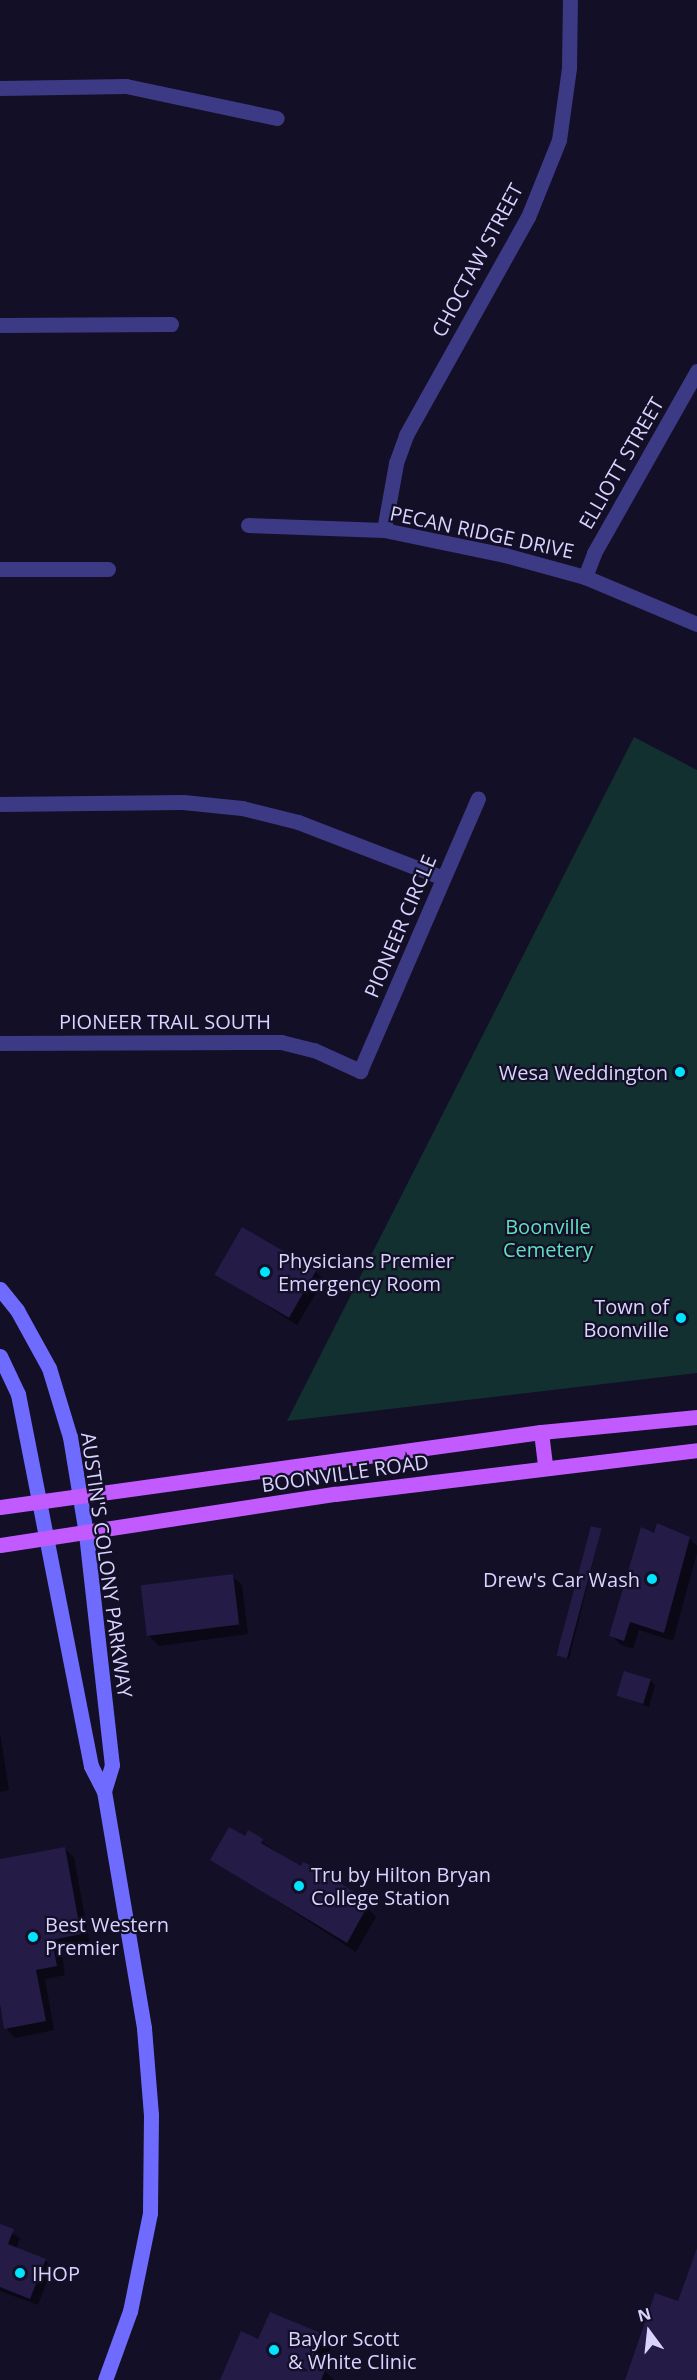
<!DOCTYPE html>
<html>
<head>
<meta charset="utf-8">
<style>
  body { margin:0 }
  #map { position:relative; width:697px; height:2380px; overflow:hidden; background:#130f26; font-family:"Open Sans",sans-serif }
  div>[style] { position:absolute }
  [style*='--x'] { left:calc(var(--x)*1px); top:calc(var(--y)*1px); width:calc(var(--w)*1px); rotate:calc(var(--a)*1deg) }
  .green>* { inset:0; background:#12302f }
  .shadow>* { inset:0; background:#0007 }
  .building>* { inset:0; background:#241b47; transform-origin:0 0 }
  .street>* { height:15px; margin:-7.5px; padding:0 7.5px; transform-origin:7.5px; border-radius:7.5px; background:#3d3a85 }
  .secondary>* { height:15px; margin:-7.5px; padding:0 7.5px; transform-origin:7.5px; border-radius:7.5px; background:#6f6bff }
  .primary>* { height:15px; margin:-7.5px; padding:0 7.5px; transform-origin:7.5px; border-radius:7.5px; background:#c25bff }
  .dots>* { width:16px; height:16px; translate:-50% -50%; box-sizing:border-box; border:3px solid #130f26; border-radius:50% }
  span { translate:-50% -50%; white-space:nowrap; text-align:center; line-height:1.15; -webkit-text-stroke:4.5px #130f26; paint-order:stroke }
  .street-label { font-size:20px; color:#d9d4ff }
  .poi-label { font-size:20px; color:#d9d4ff }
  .right { translate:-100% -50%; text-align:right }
  .left { translate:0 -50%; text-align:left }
  .park-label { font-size:20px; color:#5fe0c0 }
  .north { position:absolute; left:619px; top:2302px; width:60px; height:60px; -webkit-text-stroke:4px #130f26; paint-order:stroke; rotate:345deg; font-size:16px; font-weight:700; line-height:24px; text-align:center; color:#d9d4ff }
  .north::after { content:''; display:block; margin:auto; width:21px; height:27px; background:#d9d4ff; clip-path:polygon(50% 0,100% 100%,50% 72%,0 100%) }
</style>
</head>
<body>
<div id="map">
  <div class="green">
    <i style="clip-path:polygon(634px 737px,697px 770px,697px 1373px,287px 1421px)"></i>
  </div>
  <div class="shadow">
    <i style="clip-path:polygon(315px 1271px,324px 1280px,297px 1325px,216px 1273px)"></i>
    <i style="clip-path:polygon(601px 1530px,569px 1659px,558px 1656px,556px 1654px)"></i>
    <i style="clip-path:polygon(655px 1535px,689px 1538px,697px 1546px,697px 1553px,673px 1641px,639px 1630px,633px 1649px,621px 1645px,611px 1635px)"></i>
    <i style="clip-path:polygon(232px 1576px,242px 1585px,248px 1634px,159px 1646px,149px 1636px)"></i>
    <i style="clip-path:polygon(650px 1680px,655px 1685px,649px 1707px,619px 1695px)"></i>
    <i style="clip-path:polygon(0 1733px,9px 1790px,0 1792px)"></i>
    <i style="clip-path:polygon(248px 1833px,302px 1868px,354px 1894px,364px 1904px,376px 1917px,356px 1952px,212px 1859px)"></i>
    <i style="clip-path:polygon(64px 1848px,74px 1858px,90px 1944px,61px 1949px,65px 1975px,45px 1979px,54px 2030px,15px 2038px,6px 2028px,0 2009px,0 1860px)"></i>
    <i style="clip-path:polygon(0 2226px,20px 2238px,16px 2249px,45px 2260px,52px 2267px,38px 2305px,0 2291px)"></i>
    <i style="clip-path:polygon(322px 2336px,332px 2345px,322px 2368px,334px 2380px,221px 2380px,259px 2341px)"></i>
  </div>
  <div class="building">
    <i style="left:242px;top:1227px;width:86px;height:55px;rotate:30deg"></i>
    <i style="clip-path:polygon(657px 1523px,690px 1537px,664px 1633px,630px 1622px,624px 1641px,609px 1636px,641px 1527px,654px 1533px)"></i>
    <i style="left:591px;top:1526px;width:11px;height:134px;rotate:15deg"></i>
    <i style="left:233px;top:1574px;width:51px;height:93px;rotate:83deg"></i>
    <i style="left:624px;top:1671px;width:28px;height:26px;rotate:17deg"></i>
    <i style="clip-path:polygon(229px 1827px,245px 1836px,248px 1830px,263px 1839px,261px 1843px,301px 1866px,303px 1862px,321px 1870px,355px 1893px,352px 1898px,367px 1907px,347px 1943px,210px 1860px)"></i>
    <i style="clip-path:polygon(65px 1847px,81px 1934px,52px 1940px,57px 1966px,36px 1970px,46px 2021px,4px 2029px,0 2005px,0 1859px)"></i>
    <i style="clip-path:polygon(0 2224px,14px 2229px,8px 2244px,46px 2259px,30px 2299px,0 2287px)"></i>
    <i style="clip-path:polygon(697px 2248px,697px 2380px,625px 2380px,655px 2293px,678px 2301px)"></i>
    <i style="clip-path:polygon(270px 2312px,323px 2334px,311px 2361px,326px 2368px,321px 2380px,220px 2380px,241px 2331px,258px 2339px)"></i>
  </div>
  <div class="street">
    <i style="--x:0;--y:88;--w:126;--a:-0.9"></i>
    <i style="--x:126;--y:86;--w:154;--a:12"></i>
    <i style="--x:0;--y:325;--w:171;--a:-0.3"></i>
    <i style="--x:248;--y:525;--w:136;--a:2.1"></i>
    <i style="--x:384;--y:530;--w:124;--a:11.7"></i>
    <i style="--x:505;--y:555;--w:83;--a:15.4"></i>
    <i style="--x:585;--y:577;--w:121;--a:22.8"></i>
    <i style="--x:384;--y:530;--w:68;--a:-79.8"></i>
    <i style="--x:396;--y:463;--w:30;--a:-70"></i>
    <i style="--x:406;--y:435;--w:250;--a:-60.8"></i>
    <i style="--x:528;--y:217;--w:83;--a:-68.1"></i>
    <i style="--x:559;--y:140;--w:73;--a:-82.1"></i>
    <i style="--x:569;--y:68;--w:68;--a:-89.2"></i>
    <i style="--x:0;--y:569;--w:108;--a:0"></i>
    <i style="--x:585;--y:577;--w:26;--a:-69"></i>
    <i style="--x:594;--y:553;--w:209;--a:-60.5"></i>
    <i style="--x:0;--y:804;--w:183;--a:-0.6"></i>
    <i style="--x:183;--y:802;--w:59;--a:5.8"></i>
    <i style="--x:242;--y:808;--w:58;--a:14"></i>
    <i style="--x:298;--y:822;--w:155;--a:21.1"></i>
    <i style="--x:0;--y:1043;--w:281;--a:-0.2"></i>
    <i style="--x:281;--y:1042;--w:34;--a:14"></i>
    <i style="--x:314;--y:1050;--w:51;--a:24.5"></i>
    <i style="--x:360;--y:1071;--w:297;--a:-66.6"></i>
  </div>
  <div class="secondary">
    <i style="--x:0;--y:1289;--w:27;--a:51"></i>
    <i style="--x:17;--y:1310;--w:66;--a:61.1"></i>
    <i style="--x:49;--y:1368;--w:72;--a:73.1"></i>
    <i style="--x:70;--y:1437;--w:98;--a:80.6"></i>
    <i style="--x:86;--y:1534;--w:232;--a:83.6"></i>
    <i style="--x:112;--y:1765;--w:27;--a:107"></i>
    <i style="--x:0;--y:1356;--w:42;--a:64.7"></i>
    <i style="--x:18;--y:1394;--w:379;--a:78.9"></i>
    <i style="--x:91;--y:1766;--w:28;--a:63"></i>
    <i style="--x:104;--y:1791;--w:240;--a:80.4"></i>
    <i style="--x:144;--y:2028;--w:87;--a:85.4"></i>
    <i style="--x:151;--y:2115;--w:98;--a:90.6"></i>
    <i style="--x:150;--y:2213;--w:100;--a:101.5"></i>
    <i style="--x:130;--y:2311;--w:73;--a:109.9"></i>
  </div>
  <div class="primary">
    <i style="--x:541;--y:1432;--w:34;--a:83"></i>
    <i style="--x:0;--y:1507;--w:546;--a:-7.89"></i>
    <i style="--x:541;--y:1432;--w:157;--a:-5.5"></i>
    <i style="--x:0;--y:1545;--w:339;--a:-8.7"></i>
    <i style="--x:335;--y:1494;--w:365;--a:-6.9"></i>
  </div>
  <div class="dots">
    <i style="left:680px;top:1072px;background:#00e5ff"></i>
    <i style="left:265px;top:1272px;background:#00e5ff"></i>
    <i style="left:681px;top:1318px;background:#00e5ff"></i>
    <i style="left:652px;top:1579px;background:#00e5ff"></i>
    <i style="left:299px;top:1886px;background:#00e5ff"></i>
    <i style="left:33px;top:1937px;background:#00e5ff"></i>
    <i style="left:20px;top:2273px;background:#00e5ff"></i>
    <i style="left:274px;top:2350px;background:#00e5ff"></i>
  </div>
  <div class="street-label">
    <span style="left:477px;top:260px;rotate:-62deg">CHOCTAW STREET</span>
    <span style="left:621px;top:463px;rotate:-60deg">ELLIOTT STREET</span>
    <span style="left:482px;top:532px;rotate:12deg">PECAN RIDGE DRIVE</span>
    <span style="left:400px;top:926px;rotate:-67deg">PIONEER CIRCLE</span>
    <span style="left:165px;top:1021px">PIONEER TRAIL SOUTH</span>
    <span style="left:345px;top:1473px;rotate:-8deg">BOONVILLE ROAD</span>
    <span style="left:107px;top:1565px;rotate:82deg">AUSTIN'S COLONY PARKWAY</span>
  </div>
  <div class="poi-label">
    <span class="right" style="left:668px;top:1072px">Wesa Weddington</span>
    <span class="left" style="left:278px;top:1272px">Physicians Premier<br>Emergency Room</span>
    <span class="right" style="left:669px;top:1318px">Town of<br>Boonville</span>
    <span class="right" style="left:640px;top:1579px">Drew's Car Wash</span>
    <span class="left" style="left:311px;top:1886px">Tru by Hilton Bryan<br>College Station</span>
    <span class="left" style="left:45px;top:1936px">Best Western<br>Premier</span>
    <span class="left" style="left:32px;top:2273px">IHOP</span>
    <span class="left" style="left:288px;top:2350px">Baylor Scott<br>&amp; White Clinic</span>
  </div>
  <div class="park-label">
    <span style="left:548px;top:1238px">Boonville<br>Cemetery</span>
  </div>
  <div class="north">N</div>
</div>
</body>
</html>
